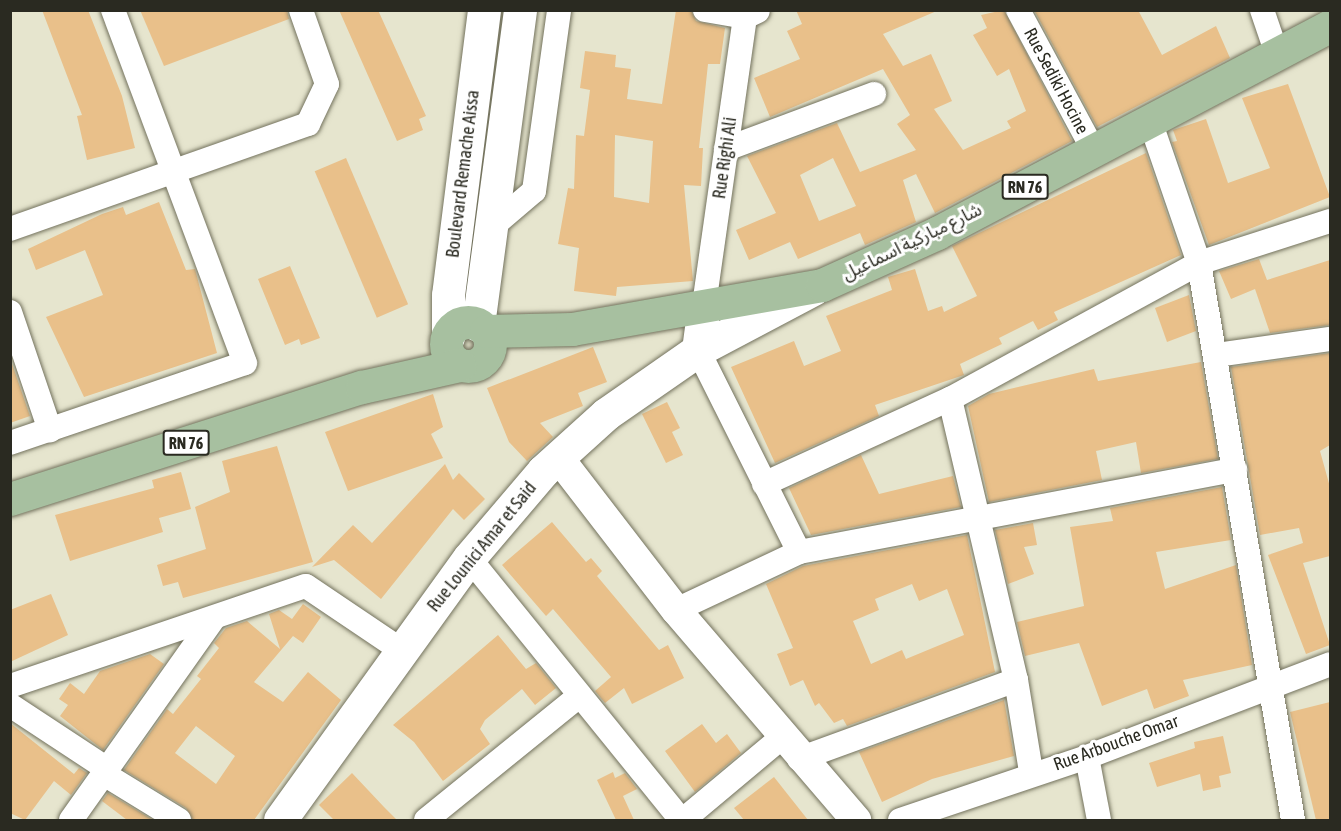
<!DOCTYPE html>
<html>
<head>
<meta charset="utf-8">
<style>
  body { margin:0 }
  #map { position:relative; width:1341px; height:831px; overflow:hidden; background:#e6e5ce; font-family:"Asap Condensed","Noto Sans Arabic",sans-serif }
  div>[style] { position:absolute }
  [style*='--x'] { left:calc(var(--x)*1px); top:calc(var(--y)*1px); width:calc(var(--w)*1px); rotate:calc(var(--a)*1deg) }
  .building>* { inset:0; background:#e9c08a; transform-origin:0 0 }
  .roads { filter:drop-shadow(0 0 2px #73725d) drop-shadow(0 0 2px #73725d) }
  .minor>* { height:24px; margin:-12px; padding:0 12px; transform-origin:12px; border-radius:12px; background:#fff }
  .tertiary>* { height:30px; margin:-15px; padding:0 15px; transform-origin:15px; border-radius:15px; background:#fff }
  .secondary>* { height:33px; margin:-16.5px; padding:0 16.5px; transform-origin:16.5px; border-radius:16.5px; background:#fff }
  .primary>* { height:33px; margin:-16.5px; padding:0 16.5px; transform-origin:16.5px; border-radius:16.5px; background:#a7c0a0 }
  .primary>.ring { margin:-16.5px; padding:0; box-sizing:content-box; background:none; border:33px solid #a7c0a0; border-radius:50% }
  span { translate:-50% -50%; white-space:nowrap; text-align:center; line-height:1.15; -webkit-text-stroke:6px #fff; paint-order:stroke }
  .shield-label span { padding:2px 4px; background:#fff; border:2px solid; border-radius:4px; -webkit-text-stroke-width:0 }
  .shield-label { font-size:16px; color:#2a2a21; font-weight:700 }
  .street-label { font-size:18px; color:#2a2a21 }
  .frame { position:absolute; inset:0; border:12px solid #2a2a21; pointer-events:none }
</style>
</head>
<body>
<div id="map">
  <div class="building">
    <i style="clip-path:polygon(42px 10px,88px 10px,122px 96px,135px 148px,87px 160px,77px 116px,82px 115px)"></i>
    <i style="clip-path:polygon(140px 10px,287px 10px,289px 19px,164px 66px)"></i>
    <i style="clip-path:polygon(339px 10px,378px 10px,426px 116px,419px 119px,423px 130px,397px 141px)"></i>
    <i style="clip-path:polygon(evenodd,676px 10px,691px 10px,696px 21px,725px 28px,720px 64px,708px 64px,699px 148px,703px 148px,701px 186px,684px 185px,693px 281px,617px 287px,616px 296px,574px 291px,579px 248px,558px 244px,568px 188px,574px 189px,576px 135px,584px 136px,590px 90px,580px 88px,585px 51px,616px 55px,615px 67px,631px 69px,627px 99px,662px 104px,676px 10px,615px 135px,653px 141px,649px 203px,614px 197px,615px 135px)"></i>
    <i style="clip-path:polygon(evenodd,796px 10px,939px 10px,883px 34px,903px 66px,931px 54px,952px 101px,934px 109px,963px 150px,1011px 128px,1007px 121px,1026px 111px,1009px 69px,997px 76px,973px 35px,987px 28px,981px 15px,1004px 10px,1072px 141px,935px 213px,916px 174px,903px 180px,916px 222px,865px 245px,860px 233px,798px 259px,790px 242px,749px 260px,736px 230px,776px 213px,747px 156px,837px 123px,860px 172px,916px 150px,897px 124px,910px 115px,883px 69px,770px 117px,754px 78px,800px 59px,787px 31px,802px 24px,796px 10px,833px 158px,856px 206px,819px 221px,800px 175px,833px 158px)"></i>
    <i style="clip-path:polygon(1034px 10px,1138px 10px,1162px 55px,1216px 26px,1230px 58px,1097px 127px)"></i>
    <i style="clip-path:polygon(1288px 84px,1330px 197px,1209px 245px,1172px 142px,1177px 141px,1173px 130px,1206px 119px,1228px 183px,1270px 168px,1242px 98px)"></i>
    <i style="clip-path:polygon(1146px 153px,1181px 255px,1054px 312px,1058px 320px,1038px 330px,1033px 321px,999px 338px,1002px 344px,960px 364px,964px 375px,875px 405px,879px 416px,775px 463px,731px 367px,794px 341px,804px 366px,841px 351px,826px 316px,892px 290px,888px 277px,915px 269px,928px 311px,942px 306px,944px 312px,977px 296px,952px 246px)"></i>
    <i style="left:346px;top:158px;width:159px;height:34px;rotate:67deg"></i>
    <i style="clip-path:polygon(159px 202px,186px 270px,195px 269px,217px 353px,84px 397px,46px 317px,103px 295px,85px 250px,36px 270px,28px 249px,102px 214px,123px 207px,126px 215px)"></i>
    <i style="clip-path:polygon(1259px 259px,1267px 280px,1330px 260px,1330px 325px,1270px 333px,1255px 289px,1231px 299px,1219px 271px)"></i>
    <i style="clip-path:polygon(290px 266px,320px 338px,301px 345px,299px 339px,285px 345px,258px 279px)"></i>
    <i style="clip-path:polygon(1189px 295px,1196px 331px,1167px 342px,1155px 308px)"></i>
    <i style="clip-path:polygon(593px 347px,607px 382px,578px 393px,583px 406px,540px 423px,553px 437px,527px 461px,509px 442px,487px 388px)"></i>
    <i style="clip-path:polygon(1330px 353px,1330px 445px,1320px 451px,1330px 487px,1330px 556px,1303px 563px,1330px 645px,1306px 654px,1268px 555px,1303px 543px,1299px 528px,1260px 535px,1231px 367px)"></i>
    <i style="clip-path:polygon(10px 358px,30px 416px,10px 423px)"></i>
    <i style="clip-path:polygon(1201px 362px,1218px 459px,1141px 473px,1136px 442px,1096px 451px,1102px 480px,989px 502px,968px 406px,989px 394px,1094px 369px,1098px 381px)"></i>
    <i style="clip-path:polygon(433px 394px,443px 427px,431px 434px,443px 458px,348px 491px,325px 432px)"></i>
    <i style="clip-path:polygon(667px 402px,680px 428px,672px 432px,683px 455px,666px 463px,642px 414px)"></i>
    <i style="clip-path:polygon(277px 446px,313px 562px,183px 598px,178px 582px,163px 586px,157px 565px,206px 549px,195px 507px,230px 492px,222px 461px)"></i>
    <i style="clip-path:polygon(861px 455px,879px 494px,953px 476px,961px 507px,811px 535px,789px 488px)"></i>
    <i style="clip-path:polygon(445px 464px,453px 480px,459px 473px,485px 499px,464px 520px,453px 509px,381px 599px,334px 560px,312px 567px,353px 525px,372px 543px)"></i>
    <i style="clip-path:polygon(181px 472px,191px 509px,159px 518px,163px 532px,70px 561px,55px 515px,154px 488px,152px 480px)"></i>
    <i style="clip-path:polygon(1222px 487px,1231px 540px,1156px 552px,1165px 589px,1236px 565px,1252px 665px,1183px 680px,1189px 696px,1154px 709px,1147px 689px,1102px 706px,1079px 643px,1025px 656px,1017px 622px,1084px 606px,1070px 527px,1113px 521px,1110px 508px)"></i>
    <i style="clip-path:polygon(552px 522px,586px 562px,591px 558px,602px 571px,597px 576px,659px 650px,668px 645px,684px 678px,632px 704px,624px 688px,605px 703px,595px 691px,611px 677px,553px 609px,546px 616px,502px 565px)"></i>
    <i style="clip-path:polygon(1033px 523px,1037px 545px,1024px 547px,1034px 574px,1008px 584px,995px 530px)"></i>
    <i style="clip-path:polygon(evenodd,967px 535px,995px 672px,847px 726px,843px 719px,834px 723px,819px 703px,815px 706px,803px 680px,790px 686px,777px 654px,793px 648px,766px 584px,803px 566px,967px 535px,912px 584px,919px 601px,947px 589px,964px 635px,906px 659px,902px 650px,871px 664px,853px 621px,879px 610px,875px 599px,912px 584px)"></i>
    <i style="clip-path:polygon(51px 594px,68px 635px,10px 662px,10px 610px)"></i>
    <i style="clip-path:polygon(evenodd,303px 604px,321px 617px,303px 643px,293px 636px,254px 682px,283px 702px,308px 672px,341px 700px,254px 820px,193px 820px,186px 808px,124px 770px,167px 709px,173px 714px,201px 679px,197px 676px,219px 648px,214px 643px,226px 628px,247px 621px,280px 649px,269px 614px,279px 610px,292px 619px,303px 604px,196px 726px,235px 756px,216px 784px,175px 753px,196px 726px)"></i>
    <i style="clip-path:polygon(498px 635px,526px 669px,536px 663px,556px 688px,535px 705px,522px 689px,485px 720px,480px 729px,490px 744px,443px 781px,414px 742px,393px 725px)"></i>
    <i style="clip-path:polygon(150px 654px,164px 664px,103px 750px,60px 716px,68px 705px,59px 699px,70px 683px,84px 694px,100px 671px)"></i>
    <i style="clip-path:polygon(1004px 700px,1014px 756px,932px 779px,882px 802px,859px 752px)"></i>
    <i style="clip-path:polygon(1330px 702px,1330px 820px,1316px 820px,1290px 712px)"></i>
    <i style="clip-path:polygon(10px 723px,74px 774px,79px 768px,87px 773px,71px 795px,54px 781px,25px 820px,10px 813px)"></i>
    <i style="clip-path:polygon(702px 724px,716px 743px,727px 734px,741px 753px,695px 792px,665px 751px)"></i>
    <i style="clip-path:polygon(1223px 736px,1231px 773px,1219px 776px,1221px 787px,1203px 791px,1200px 774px,1157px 787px,1149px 763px,1195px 748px,1194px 742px)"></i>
    <i style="clip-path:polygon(613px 772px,615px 778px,625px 773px,637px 789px,623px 796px,634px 820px,616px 820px,597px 780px)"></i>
    <i style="clip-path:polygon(352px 773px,384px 807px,397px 820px,334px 820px,319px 805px)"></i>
    <i style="clip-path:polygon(774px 777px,808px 820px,744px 820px,734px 808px)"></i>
    <i style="clip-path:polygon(108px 793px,153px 820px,127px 820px,102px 801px)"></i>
  </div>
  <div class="roads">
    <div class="minor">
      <i style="--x:705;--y:10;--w:41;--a:9.9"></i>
      <i style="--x:745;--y:17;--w:14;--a:-25"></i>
      <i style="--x:1018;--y:10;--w:160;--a:61.7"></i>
      <i style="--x:1262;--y:10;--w:46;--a:71.2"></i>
      <i style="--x:1150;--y:121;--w:150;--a:71"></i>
      <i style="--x:1199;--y:263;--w:565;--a:80.42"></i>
      <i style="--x:726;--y:149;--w:158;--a:-20.4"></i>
      <i style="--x:10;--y:229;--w:316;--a:-19.4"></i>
      <i style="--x:308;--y:124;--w:44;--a:-64.6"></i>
      <i style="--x:327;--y:84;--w:78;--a:-109.4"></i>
      <i style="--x:488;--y:230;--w:60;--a:-40.3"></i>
      <i style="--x:534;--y:191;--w:183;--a:-82.1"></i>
      <i style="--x:704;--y:305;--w:298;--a:-81.9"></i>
      <i style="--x:10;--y:312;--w:125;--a:71.3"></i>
      <i style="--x:1217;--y:355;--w:114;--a:-8.1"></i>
      <i style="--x:950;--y:399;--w:289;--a:76.8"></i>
      <i style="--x:1016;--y:680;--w:93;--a:80.7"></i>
      <i style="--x:10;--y:443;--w:248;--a:-18.8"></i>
      <i style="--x:245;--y:363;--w:377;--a:-110.5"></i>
      <i style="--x:764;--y:484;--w:205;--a:-24.6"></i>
      <i style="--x:950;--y:399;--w:284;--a:-28.6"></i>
      <i style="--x:1199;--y:263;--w:138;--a:-17.8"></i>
      <i style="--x:799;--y:552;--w:444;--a:-10.7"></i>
      <i style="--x:469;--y:558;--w:337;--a:51"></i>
      <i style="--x:676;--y:610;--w:136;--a:-25.2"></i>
      <i style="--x:799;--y:552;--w:226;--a:-116.6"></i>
      <i style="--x:10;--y:686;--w:312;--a:-18.7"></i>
      <i style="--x:306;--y:586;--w:115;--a:34"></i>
      <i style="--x:10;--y:705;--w:116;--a:33.4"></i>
      <i style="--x:1087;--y:757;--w:64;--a:79.2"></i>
      <i style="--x:799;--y:759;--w:231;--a:-20"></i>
      <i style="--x:104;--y:774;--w:88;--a:31.5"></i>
      <i style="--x:71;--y:820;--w:247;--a:-54.7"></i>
      <i style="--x:426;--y:820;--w:197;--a:-39"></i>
      <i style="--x:683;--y:820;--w:128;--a:-39.9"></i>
      <i style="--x:900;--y:820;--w:197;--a:-18.6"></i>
      <i style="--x:1087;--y:757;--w:260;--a:-20.9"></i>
    </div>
    <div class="tertiary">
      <i style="--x:558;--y:457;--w:193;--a:52.4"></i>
      <i style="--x:676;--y:610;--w:277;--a:49.4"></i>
    </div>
    <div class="secondary">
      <i style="--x:478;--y:325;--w:318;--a:-82.4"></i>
      <i style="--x:448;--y:337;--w:42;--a:-90"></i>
      <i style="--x:448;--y:295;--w:287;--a:-82.8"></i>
      <i style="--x:698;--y:350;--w:130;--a:-27.9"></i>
      <i style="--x:280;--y:820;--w:323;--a:-54.2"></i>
      <i style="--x:469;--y:558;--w:114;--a:-49.6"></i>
      <i style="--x:543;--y:471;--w:85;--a:-42.1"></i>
      <i style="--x:606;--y:414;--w:112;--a:-34.8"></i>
      <i style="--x:698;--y:350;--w:45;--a:-82.4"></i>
    </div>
    <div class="primary">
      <i class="ring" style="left:446px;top:322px;width:11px;height:11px"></i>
      <i style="--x:486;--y:331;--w:86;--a:-1.3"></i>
      <i style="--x:572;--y:329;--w:254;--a:-10"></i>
      <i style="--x:822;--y:285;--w:126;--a:-24.3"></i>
      <i style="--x:937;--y:233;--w:444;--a:-27.8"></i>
      <i style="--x:10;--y:499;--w:369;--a:-17.7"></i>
      <i style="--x:362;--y:387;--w:100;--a:-12.7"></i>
    </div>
  </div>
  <div class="shield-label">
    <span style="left:1025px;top:187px">RN 76</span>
    <span style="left:186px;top:443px">RN 76</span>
  </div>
  <div class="street-label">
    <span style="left:1056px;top:81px;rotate:62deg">Rue Sediki Hocine</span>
    <span style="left:725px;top:158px;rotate:-82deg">Rue Righi Ali</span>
    <span style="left:463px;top:174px;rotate:-83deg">Boulevard Remache Aissa</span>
    <span style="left:912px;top:242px;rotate:-26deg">شارع مباركية اسماعيل</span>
    <span style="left:482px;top:547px;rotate:-51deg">Rue Lounici Amar et Said</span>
    <span style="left:1116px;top:743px;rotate:-20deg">Rue Arbouche Omar</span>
  </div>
  <div class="frame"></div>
</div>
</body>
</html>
